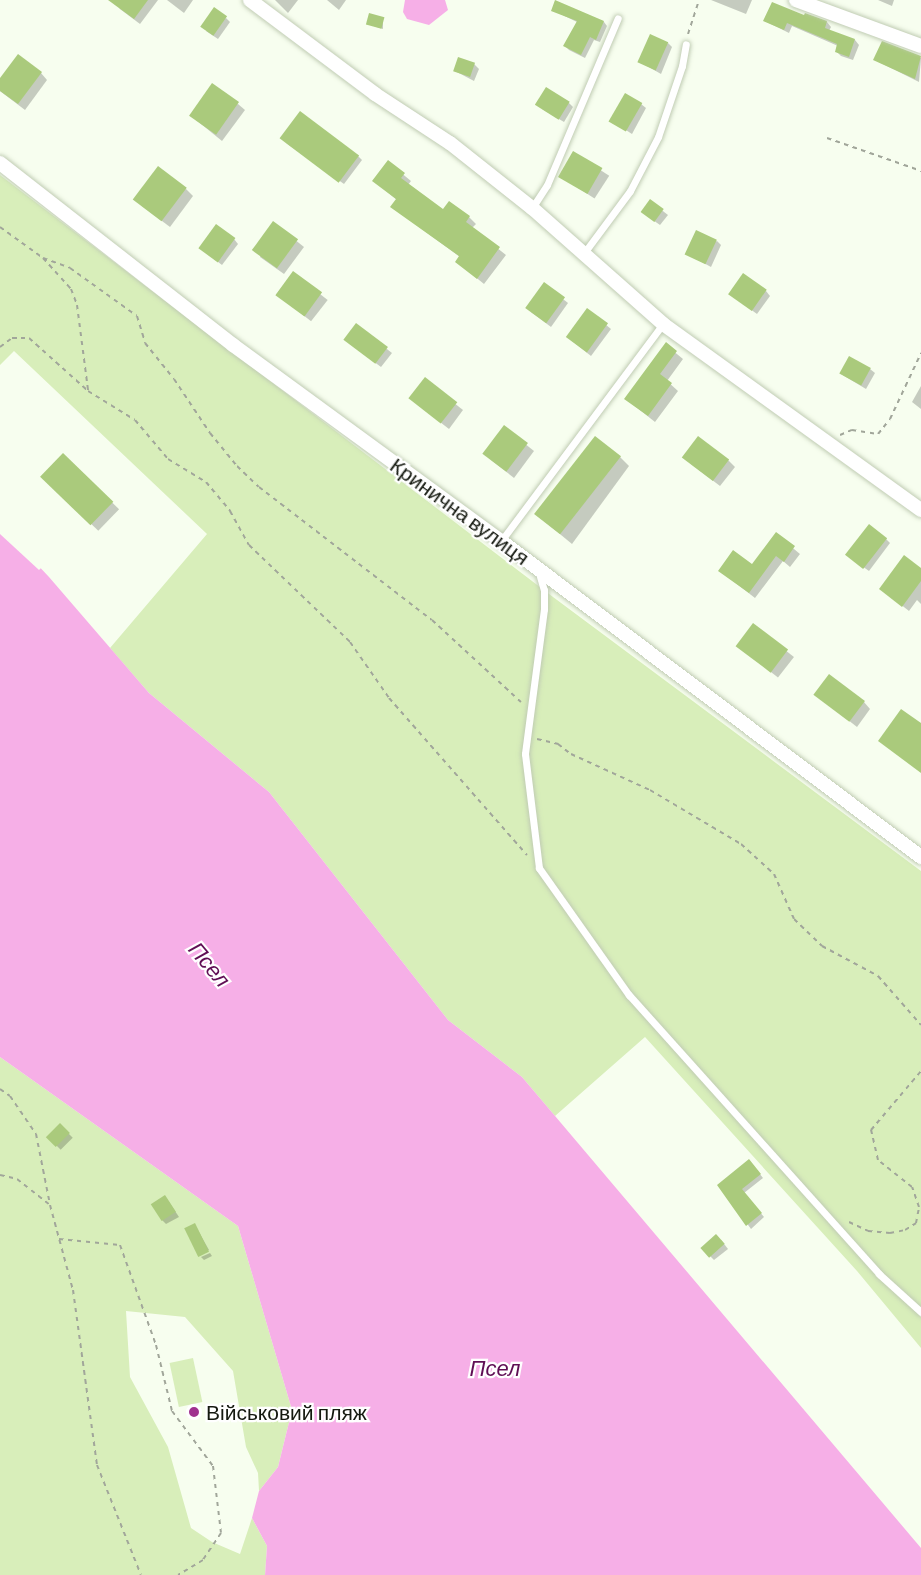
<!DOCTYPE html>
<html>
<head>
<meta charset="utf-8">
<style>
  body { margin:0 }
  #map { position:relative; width:921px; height:1575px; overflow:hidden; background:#f7feef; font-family:Barlow,sans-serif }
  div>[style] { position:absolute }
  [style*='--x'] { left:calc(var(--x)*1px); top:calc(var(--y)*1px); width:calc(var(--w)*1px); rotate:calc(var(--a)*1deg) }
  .green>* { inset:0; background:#d8eeba; transform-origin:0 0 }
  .water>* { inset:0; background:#f6afe7 }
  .pier>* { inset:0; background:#f7feef }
  .shadow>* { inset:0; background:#0003; transform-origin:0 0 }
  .building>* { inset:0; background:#aaca7c; transform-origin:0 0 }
  .path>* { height:2px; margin-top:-1px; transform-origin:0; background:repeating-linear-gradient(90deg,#a1a69a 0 4.5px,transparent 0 9px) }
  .roads { filter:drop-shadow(0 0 2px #c0ccb3) drop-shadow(0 0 2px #c0ccb3) }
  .lane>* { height:7px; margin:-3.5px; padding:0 3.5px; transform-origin:3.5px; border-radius:3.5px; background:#fff }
  .street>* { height:14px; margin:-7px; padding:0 7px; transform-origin:7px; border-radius:7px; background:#fff }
  .dots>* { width:16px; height:16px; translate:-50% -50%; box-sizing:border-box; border:3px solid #fff; border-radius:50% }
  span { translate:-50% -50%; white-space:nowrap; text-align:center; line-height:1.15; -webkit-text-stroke:4.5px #fff; paint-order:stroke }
  .street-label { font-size:21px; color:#151910 }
  .poi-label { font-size:21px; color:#151910 }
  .left { translate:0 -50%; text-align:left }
  .water-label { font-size:22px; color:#600e55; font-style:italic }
</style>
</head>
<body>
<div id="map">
  <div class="green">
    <i style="clip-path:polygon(0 175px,553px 597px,921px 871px,921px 1348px,857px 1271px,645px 1037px,555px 1116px,522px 1077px,448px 1020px,269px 792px,149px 693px,110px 648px,207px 534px,14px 351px,0 365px)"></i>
    <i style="clip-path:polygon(0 1057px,238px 1226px,292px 1410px,278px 1467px,259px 1491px,258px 1473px,246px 1447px,233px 1371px,185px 1317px,126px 1311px,130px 1377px,168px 1447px,191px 1528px,212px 1542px,240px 1554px,252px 1518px,267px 1546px,265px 1575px,0 1575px)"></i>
    <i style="left:193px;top:1358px;width:45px;height:24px;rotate:78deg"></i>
  </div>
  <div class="water">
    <i style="clip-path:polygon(405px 0,445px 0,448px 10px,429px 25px,407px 19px,403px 12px)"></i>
    <i style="clip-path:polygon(0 525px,49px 577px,149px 693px,269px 792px,448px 1020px,522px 1077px,921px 1548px,921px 1575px,265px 1575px,267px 1546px,252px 1518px,259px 1491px,278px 1467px,292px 1410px,238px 1226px,0 1057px)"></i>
  </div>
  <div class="pier">
    <i style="clip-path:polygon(0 522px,43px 566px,39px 570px,0 534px)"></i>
  </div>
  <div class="shadow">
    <i style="clip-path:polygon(114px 0,158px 0,140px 24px,120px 9px)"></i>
    <i style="clip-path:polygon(167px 0,193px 0,184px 13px)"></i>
    <i style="clip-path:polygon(275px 0,298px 0,288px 13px)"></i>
    <i style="clip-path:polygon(327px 0,346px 0,339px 10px)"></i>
    <i style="clip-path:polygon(711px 0,752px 0,746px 14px)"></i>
    <i style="clip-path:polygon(878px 0,894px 0,892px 6px)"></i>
    <i style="clip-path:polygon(552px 10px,604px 22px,607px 26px,600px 42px,594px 40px,585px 58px,569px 50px,565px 46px,577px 22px)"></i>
    <i style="clip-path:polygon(805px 17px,827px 22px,831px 27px,829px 31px,855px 40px,859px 45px,853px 60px,841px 56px,836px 51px,838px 46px,792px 26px,789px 33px,765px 21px)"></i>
    <i style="clip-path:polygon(226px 18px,230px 22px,218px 39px,206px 31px)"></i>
    <i style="clip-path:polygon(383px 18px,383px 29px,368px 24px)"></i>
    <i style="clip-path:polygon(668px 43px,672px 47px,661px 74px,640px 62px)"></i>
    <i style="clip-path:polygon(882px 43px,921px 58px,919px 82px,875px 60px)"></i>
    <i style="clip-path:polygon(474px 64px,479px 69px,474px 81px,455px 71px)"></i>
    <i style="clip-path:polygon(41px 73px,47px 80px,25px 110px,0 91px,0 81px)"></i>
    <i style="clip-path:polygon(569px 103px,573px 107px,564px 122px,542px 109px)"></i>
    <i style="clip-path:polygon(238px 104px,245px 110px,222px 141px,190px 115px)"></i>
    <i style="clip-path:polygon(641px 104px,646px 108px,632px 134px,612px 121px)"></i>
    <i style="clip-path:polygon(286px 143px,358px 156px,362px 160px,344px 184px)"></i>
    <i style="left:574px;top:153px;width:42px;height:27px;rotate:33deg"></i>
    <i style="clip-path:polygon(388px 162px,411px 181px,408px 185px,443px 211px,449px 203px,469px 217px,476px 224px,472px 228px,506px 255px,484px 284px,457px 262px,460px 257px,392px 207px,397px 200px,374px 181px)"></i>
    <i style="clip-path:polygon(186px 189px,193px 196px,170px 227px,142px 206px)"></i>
    <i style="clip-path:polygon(650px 201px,668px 215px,660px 225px,647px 216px)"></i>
    <i style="clip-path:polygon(274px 223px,304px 247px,284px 274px,260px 257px)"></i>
    <i style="clip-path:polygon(234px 239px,238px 244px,222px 265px,205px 252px)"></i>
    <i style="clip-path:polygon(717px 241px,721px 245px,711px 267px,687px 254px)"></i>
    <i style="left:293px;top:273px;width:44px;height:27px;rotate:38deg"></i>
    <i style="clip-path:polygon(544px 284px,568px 303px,551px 327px,531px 312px)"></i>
    <i style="clip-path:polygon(766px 291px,770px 296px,757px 314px,735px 298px)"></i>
    <i style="clip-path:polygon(588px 310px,611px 329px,591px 356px,572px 341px)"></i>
    <i style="clip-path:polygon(356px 325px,392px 353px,381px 367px,350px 344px)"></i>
    <i style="clip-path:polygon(666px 345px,683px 359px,667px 381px,678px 391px,655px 422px,626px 399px)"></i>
    <i style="clip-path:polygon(870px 369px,875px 373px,866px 389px,841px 374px)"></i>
    <i style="clip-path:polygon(425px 380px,463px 410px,449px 429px,418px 405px)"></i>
    <i style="clip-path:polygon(921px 386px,921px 409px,912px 402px)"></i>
    <i style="clip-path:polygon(504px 427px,534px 451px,514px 478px,491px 460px)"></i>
    <i style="left:63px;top:455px;width:78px;height:30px;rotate:44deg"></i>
    <i style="clip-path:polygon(620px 457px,629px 466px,572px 544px,538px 516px)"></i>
    <i style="clip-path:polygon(728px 460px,735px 467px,720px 486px,691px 464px)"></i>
    <i style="clip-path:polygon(776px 534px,800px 554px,790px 567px,783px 561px,755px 598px,720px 571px,752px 566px)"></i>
    <i style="clip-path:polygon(886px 539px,890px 543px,869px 571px,852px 559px)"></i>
    <i style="clip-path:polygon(921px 570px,921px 604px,917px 600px,909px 611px,881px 589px)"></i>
    <i style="left:753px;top:625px;width:52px;height:26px;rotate:38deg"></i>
    <i style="clip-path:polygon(816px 695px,864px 702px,870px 709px,857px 727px)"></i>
    <i style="left:60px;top:1125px;width:18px;height:17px;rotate:45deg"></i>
    <i style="clip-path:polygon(752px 1164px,763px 1178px,744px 1193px,764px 1217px,751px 1229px,719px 1185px)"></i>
    <i style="clip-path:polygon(165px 1196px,179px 1217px,166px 1224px,162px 1220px)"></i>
    <i style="clip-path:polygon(195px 1225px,209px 1250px,199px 1255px)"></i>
    <i style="clip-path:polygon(721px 1240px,728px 1249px,714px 1260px,710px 1256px)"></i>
    <i style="clip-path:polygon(210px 1253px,212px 1256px,204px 1260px,201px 1257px)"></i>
  </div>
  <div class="building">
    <i style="clip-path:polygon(108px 0,148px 0,134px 19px)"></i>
    <i style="clip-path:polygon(555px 0,604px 21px,596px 40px,590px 37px,581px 55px,563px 46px,577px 21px,551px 11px)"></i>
    <i style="clip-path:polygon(772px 2px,804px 15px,805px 13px,827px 21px,825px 28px,855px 39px,849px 57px,835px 52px,837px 44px,787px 23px,784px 30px,763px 21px)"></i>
    <i style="left:214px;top:7px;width:16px;height:24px;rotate:35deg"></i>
    <i style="left:369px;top:13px;width:16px;height:12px;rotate:15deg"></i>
    <i style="left:650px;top:34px;width:20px;height:31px;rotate:24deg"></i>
    <i style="clip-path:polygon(882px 41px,921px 56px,915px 79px,873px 60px)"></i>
    <i style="clip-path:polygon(18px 54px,42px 72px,18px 104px,0 91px,0 78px)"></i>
    <i style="left:458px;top:57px;width:18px;height:15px;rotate:19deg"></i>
    <i style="left:212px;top:83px;width:33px;height:40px;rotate:35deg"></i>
    <i style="left:546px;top:87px;width:28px;height:21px;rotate:32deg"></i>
    <i style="left:625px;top:93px;width:20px;height:33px;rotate:30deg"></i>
    <i style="left:300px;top:111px;width:74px;height:34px;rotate:37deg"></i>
    <i style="left:573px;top:151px;width:34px;height:30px;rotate:30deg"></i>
    <i style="clip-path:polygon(388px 160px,405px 173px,401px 178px,443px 209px,449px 201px,470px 216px,466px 222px,500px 247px,477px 279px,455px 262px,459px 256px,390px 207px,396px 199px,372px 181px)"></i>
    <i style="left:158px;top:166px;width:36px;height:42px;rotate:37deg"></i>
    <i style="left:650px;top:199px;width:17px;height:16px;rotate:36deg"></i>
    <i style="left:273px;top:221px;width:31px;height:36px;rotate:36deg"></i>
    <i style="left:216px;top:224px;width:24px;height:30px;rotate:36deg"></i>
    <i style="left:696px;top:230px;width:23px;height:27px;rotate:25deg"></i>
    <i style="left:293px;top:271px;width:36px;height:30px;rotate:36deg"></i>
    <i style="left:743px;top:273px;width:29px;height:26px;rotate:35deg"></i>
    <i style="left:544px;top:282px;width:26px;height:32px;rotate:36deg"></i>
    <i style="left:587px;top:308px;width:26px;height:36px;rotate:36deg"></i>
    <i style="left:356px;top:323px;width:40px;height:21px;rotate:37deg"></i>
    <i style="clip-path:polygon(666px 342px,677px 351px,660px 374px,672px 383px,648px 416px,624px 399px)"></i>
    <i style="left:849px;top:356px;width:25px;height:20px;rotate:29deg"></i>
    <i style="left:425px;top:377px;width:41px;height:27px;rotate:38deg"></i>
    <i style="left:504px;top:425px;width:30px;height:36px;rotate:37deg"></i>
    <i style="left:595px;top:436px;width:33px;height:99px;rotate:38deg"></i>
    <i style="left:698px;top:436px;width:39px;height:27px;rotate:37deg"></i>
    <i style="left:63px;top:453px;width:70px;height:33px;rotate:44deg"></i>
    <i style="left:869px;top:524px;width:23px;height:39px;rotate:38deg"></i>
    <i style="clip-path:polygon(776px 532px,795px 546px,784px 562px,776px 556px,749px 593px,718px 571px,733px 550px,752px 564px)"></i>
    <i style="clip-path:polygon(904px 555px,921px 568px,921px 581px,902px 607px,879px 589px)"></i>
    <i style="left:753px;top:623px;width:44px;height:29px;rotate:37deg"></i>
    <i style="left:829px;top:674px;width:45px;height:26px;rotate:37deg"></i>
    <i style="clip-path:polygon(901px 709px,921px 723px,921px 773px,878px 741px)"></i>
    <i style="left:60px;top:1123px;width:14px;height:20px;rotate:45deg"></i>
    <i style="clip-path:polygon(749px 1159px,761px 1174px,742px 1189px,762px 1213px,746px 1226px,717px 1185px)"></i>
    <i style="left:165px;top:1195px;width:20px;height:17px;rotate:57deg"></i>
    <i style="left:195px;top:1223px;width:32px;height:12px;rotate:64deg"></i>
    <i style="left:716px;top:1234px;width:13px;height:21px;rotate:48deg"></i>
  </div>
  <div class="path">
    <i style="--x:688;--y:34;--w:36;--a:-72"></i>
    <i style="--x:827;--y:138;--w:100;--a:19.3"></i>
    <i style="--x:0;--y:227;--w:53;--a:35.8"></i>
    <i style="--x:43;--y:258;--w:42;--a:47.9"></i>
    <i style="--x:71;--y:289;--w:17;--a:69"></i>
    <i style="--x:77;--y:305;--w:86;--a:82.6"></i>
    <i style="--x:43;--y:258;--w:29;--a:20"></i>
    <i style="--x:70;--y:268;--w:82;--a:35.6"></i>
    <i style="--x:137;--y:316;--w:28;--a:73"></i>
    <i style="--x:145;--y:343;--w:46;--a:51.1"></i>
    <i style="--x:174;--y:379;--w:65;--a:56.3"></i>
    <i style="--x:210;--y:433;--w:43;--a:50.7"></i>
    <i style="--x:237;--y:466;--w:30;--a:44"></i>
    <i style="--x:259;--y:487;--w:218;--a:37.6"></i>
    <i style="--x:432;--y:620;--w:121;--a:42.7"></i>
    <i style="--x:0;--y:347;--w:15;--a:-37"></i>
    <i style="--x:12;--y:338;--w:17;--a:0"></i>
    <i style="--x:29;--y:338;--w:79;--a:41.9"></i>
    <i style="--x:88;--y:391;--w:55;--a:31.7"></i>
    <i style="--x:135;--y:420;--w:51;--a:49.8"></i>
    <i style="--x:168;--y:459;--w:44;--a:31.2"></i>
    <i style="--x:206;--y:482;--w:38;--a:50"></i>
    <i style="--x:230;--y:511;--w:39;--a:61"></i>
    <i style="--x:249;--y:545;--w:140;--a:43.8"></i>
    <i style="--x:350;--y:642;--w:68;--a:55.1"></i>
    <i style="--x:389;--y:698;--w:209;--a:48.7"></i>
    <i style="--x:840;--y:435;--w:13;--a:-23"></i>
    <i style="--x:852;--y:430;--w:26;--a:9"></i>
    <i style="--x:878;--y:434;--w:19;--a:-51"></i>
    <i style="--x:890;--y:419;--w:73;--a:-64.8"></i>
    <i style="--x:537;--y:739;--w:22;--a:13"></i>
    <i style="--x:558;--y:744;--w:16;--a:38"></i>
    <i style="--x:571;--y:754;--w:87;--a:24.5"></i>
    <i style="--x:650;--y:790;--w:106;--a:30.7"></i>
    <i style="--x:741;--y:844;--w:45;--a:42.3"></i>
    <i style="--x:774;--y:874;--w:49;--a:66"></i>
    <i style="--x:794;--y:919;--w:39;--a:44"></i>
    <i style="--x:822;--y:946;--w:64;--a:28.2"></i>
    <i style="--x:878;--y:976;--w:65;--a:48.7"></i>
    <i style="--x:0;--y:1089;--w:12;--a:35"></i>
    <i style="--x:10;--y:1096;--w:46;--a:55.6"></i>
    <i style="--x:36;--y:1134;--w:72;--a:78.8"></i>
    <i style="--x:50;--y:1205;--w:88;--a:74.9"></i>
    <i style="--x:73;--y:1290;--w:177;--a:82.2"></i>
    <i style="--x:97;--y:1465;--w:118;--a:68.2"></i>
    <i style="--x:0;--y:1175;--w:17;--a:13"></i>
    <i style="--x:17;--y:1179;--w:42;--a:38.2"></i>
    <i style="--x:849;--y:1222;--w:21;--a:25"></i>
    <i style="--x:868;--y:1231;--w:22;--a:5"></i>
    <i style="--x:890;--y:1233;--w:15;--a:-11"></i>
    <i style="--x:905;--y:1230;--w:13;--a:-32"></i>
    <i style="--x:916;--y:1223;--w:16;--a:-79"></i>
    <i style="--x:919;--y:1207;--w:21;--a:-109"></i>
    <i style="--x:912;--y:1187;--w:43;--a:-141.5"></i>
    <i style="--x:878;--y:1160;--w:31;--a:-103"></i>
    <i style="--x:871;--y:1130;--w:77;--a:-49.7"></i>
    <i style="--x:59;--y:1239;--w:61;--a:5.6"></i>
    <i style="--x:120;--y:1245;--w:106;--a:70.2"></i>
    <i style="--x:156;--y:1345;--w:68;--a:76.4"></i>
    <i style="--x:172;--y:1411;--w:69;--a:53.3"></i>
    <i style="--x:213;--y:1466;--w:67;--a:83.2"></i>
    <i style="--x:221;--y:1533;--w:32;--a:124"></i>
    <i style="--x:203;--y:1560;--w:29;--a:149"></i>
  </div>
  <div class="roads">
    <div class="lane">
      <i style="--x:532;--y:208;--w:27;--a:-57"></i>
      <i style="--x:547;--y:185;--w:181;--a:-67"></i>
      <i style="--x:584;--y:253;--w:77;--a:-53.4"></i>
      <i style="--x:630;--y:191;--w:61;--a:-62.6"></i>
      <i style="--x:658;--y:137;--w:75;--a:-71.3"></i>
      <i style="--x:682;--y:66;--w:22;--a:-80"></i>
      <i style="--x:501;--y:541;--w:271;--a:-53.3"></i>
      <i style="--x:539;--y:573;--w:18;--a:74"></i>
      <i style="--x:544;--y:590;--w:19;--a:90"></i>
      <i style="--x:544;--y:609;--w:146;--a:97.5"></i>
      <i style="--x:525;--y:754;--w:115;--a:83"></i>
      <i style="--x:539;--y:868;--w:156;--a:54.7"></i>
      <i style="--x:629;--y:995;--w:375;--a:48.1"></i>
      <i style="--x:879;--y:1274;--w:57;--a:42.1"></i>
    </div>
    <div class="street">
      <i style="--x:250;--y:0;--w:156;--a:36.9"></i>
      <i style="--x:375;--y:94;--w:90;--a:33.2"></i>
      <i style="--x:450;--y:143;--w:105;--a:38.4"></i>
      <i style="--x:532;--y:208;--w:175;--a:41.5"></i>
      <i style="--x:663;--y:324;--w:318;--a:35.8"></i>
      <i style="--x:796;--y:0;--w:133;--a:20.2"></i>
      <i style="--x:0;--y:163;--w:296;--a:38"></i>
      <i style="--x:233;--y:345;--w:332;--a:36.2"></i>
      <i style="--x:501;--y:541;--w:526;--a:36.96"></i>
    </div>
  </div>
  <div class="dots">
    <i style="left:194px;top:1412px;background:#a0318f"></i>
  </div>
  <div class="street-label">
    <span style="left:460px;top:511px;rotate:36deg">Кринична вулиця</span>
  </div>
  <div class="poi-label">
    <span class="left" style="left:206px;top:1412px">Військовий пляж</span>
  </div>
  <div class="water-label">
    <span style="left:210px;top:964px;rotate:50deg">Псел</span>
    <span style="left:495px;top:1368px">Псел</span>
  </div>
</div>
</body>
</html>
